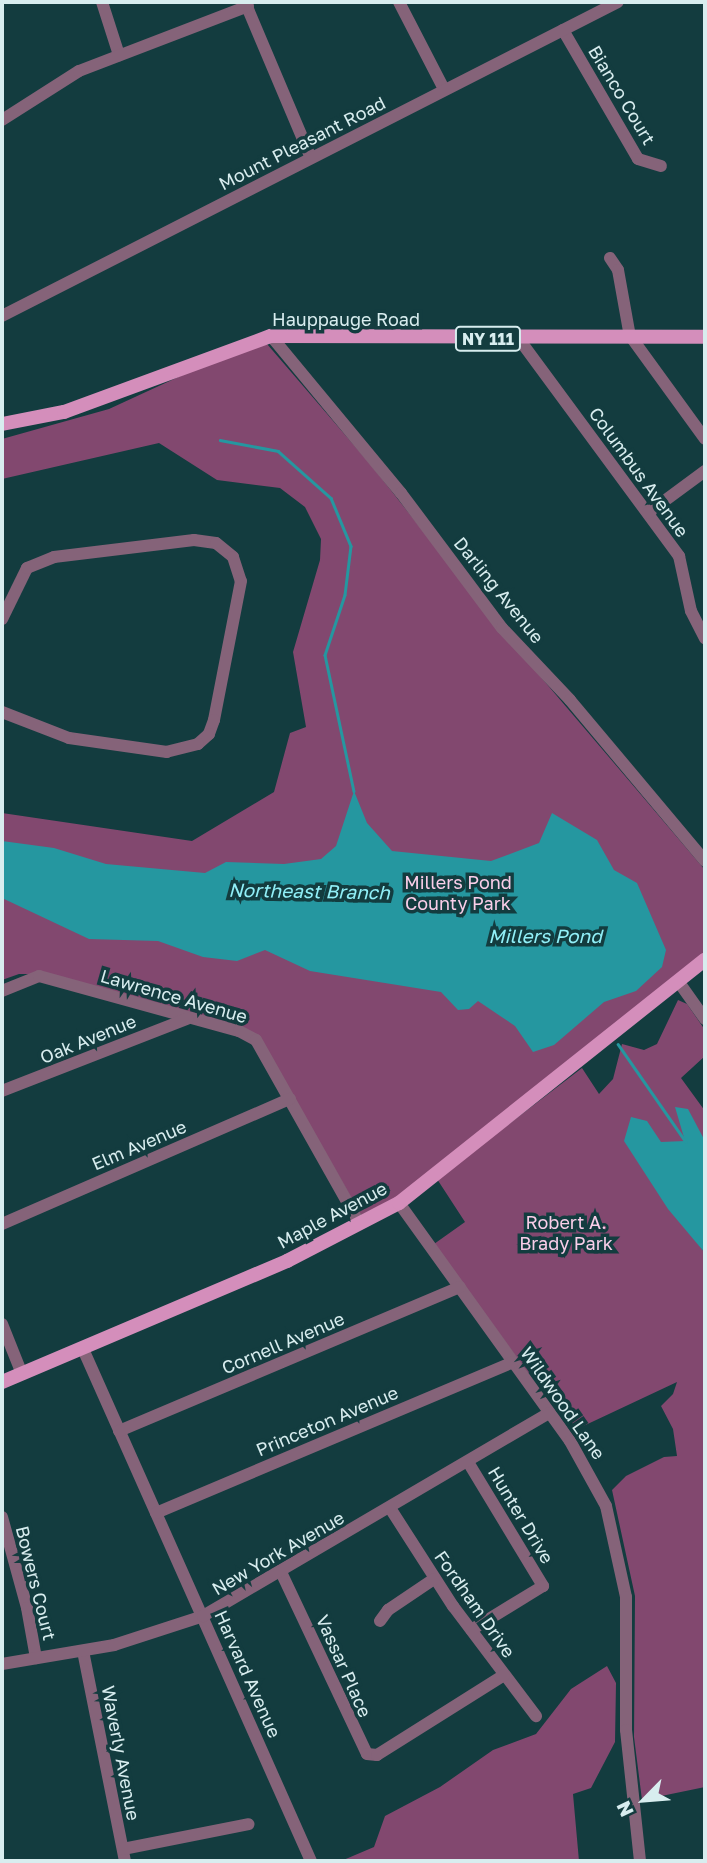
<!DOCTYPE html>
<html>
<head>
<meta charset="utf-8">
<style>
  body { margin:0 }
  #map { position:relative; width:707px; height:1863px; overflow:hidden; background:#133c3f; font-family:"Golos Text",sans-serif }
  div>[style] { position:absolute }
  [style*='--x'] { left:calc(var(--x)*1px); top:calc(var(--y)*1px); width:calc(var(--w)*1px); rotate:calc(var(--a)*1deg) }
  .green>* { inset:0; background:#82486f }
  .water>* { inset:0; background:#2597a0 }
  .stream>* { height:2.5px; margin:-1.25px; padding:0 1.25px; transform-origin:1.25px; border-radius:1.25px; background:#2597a0 }
  .minor>* { height:12px; margin:-6px; padding:0 6px; transform-origin:6px; border-radius:6px; background:#856379 }
  .major>* { height:14px; margin:-7px; padding:0 7px; transform-origin:7px; border-radius:7px; background:#d48ebb }
  span { translate:-50% -50%; white-space:nowrap; text-align:center; line-height:1.15; -webkit-text-stroke:7px #133c3f; paint-order:stroke }
  .shield-label span { padding:2px 5px; background:#133c3f; border:2px solid; border-radius:5px; -webkit-text-stroke-width:0 }
  .shield-label { font-size:16px; color:#d8edef; font-weight:700 }
  .street-label { font-size:18px; color:#d8edef }
  .park-label { font-size:18px; color:#facee9 }
  .water-label { font-size:19px; color:#91f0f8; font-style:italic }
  .frame { position:absolute; inset:0; border:4px solid #d8edef; pointer-events:none }
  .north { position:absolute; left:609px; top:1765px; width:70px; height:70px; -webkit-text-stroke:5px #133c3f; paint-order:stroke; rotate:245deg; font-size:19px; font-weight:700; line-height:28px; text-align:center; color:#d8edef }
  .north::after { content:''; display:block; margin:auto; width:24px; height:32px; background:#d8edef; clip-path:polygon(50% 0,100% 100%,50% 72%,0 100%) }
</style>
</head>
<body>
<div id="map">
  <div class="green">
    <i style="clip-path:polygon(267px 344px,371px 465px,500px 629px,705px 870px,705px 953px,397px 1198px,361px 1215px,259px 1036px,44px 974px,19px 974px,2px 980px,2px 813px,192px 841px,274px 792px,290px 733px,306px 727px,293px 652px,320px 560px,321px 539px,305px 507px,280px 488px,217px 480px,159px 443px,2px 479px,2px 439px,109px 409px,200px 367px)"></i>
    <i style="clip-path:polygon(678px 1000px,687px 1004px,705px 1030px,705px 1056px,681px 1078px,705px 1111px,705px 1219px,675px 1213px,705px 1253px,705px 1787px,642px 1800px,634px 1737px,635px 1596px,612px 1490px,626px 1476px,664px 1457px,677px 1456px,673px 1429px,661px 1406px,673px 1394px,677px 1382px,577px 1429px,531px 1371px,528px 1373px,434px 1244px,465px 1222px,437px 1179px,582px 1068px,599px 1094px,613px 1079px,622px 1044px,644px 1050px,657px 1044px)"></i>
    <i style="clip-path:polygon(607px 1666px,616px 1683px,615px 1742px,591px 1788px,573px 1794px,579px 1861px,341px 1861px,374px 1847px,385px 1816px,440px 1787px,493px 1750px,536px 1734px,571px 1689px)"></i>
  </div>
  <div class="water">
    <i style="clip-path:polygon(354px 791px,367px 823px,392px 851px,491px 861px,539px 843px,552px 813px,597px 840px,614px 870px,637px 883px,666px 950px,662px 967px,636px 991px,604px 1002px,554px 1045px,533px 1052px,515px 1026px,478px 1001px,469px 1009px,458px 1010px,441px 992px,310px 971px,265px 950px,237px 961px,203px 957px,158px 941px,89px 939px,2px 898px,2px 841px,54px 848px,106px 864px,205px 873px,226px 862px,284px 864px,321px 859px,336px 846px)"></i>
    <i style="clip-path:polygon(675px 1107px,688px 1109px,705px 1141px,705px 1253px,668px 1209px,624px 1141px,631px 1117px,647px 1121px,661px 1142px,685px 1141px)"></i>
  </div>
  <div class="stream">
    <i style="--x:220;--y:440;--w:59;--a:10.7"></i>
    <i style="--x:278;--y:451;--w:71;--a:41.6"></i>
    <i style="--x:331;--y:498;--w:52;--a:67.4"></i>
    <i style="--x:351;--y:546;--w:49;--a:97"></i>
    <i style="--x:345;--y:595;--w:63;--a:108.4"></i>
    <i style="--x:325;--y:655;--w:139;--a:78"></i>
    <i style="--x:618;--y:1044;--w:119;--a:55.2"></i>
  </div>
  <div class="minor">
    <i style="--x:102;--y:2;--w:56;--a:72.2"></i>
    <i style="--x:245;--y:2;--w:169;--a:67.1"></i>
    <i style="--x:399;--y:2;--w:98;--a:62.7"></i>
    <i style="--x:563;--y:30;--w:149;--a:59.8"></i>
    <i style="--x:638;--y:159;--w:24;--a:17"></i>
    <i style="--x:2;--y:120;--w:91;--a:-32.5"></i>
    <i style="--x:79;--y:71;--w:181;--a:-21"></i>
    <i style="--x:610;--y:258;--w:14;--a:56"></i>
    <i style="--x:618;--y:270;--w:68;--a:79.8"></i>
    <i style="--x:2;--y:316;--w:691;--a:-27.01"></i>
    <i style="--x:271;--y:336;--w:204;--a:50.4"></i>
    <i style="--x:401;--y:493;--w:169;--a:53.2"></i>
    <i style="--x:502;--y:628;--w:99;--a:46.6"></i>
    <i style="--x:570;--y:700;--w:210;--a:50"></i>
    <i style="--x:631;--y:337;--w:126;--a:54"></i>
    <i style="--x:519;--y:339;--w:270;--a:53.6"></i>
    <i style="--x:679;--y:556;--w:56;--a:77.7"></i>
    <i style="--x:691;--y:611;--w:31;--a:63"></i>
    <i style="--x:648;--y:513;--w:71;--a:-36.4"></i>
    <i style="--x:2;--y:619;--w:57;--a:-63.9"></i>
    <i style="--x:27;--y:568;--w:29;--a:-22"></i>
    <i style="--x:54;--y:557;--w:141;--a:-6.9"></i>
    <i style="--x:194;--y:540;--w:22;--a:8"></i>
    <i style="--x:216;--y:543;--w:22;--a:39"></i>
    <i style="--x:233;--y:557;--w:25;--a:72"></i>
    <i style="--x:241;--y:581;--w:142;--a:101"></i>
    <i style="--x:214;--y:720;--w:15;--a:110"></i>
    <i style="--x:209;--y:734;--w:15;--a:138"></i>
    <i style="--x:198;--y:744;--w:32;--a:166"></i>
    <i style="--x:167;--y:752;--w:99;--a:-171.9"></i>
    <i style="--x:69;--y:738;--w:72;--a:-158.8"></i>
    <i style="--x:678;--y:981;--w:47;--a:54.6"></i>
    <i style="--x:2;--y:991;--w:40;--a:-22"></i>
    <i style="--x:39;--y:976;--w:207;--a:15.4"></i>
    <i style="--x:239;--y:1031;--w:19;--a:28"></i>
    <i style="--x:256;--y:1040;--w:210;--a:60.6"></i>
    <i style="--x:2;--y:1091;--w:199;--a:-21.3"></i>
    <i style="--x:399;--y:1203;--w:293;--a:54.3"></i>
    <i style="--x:570;--y:1441;--w:74;--a:61"></i>
    <i style="--x:606;--y:1506;--w:93;--a:77.6"></i>
    <i style="--x:626;--y:1597;--w:133;--a:90"></i>
    <i style="--x:626;--y:1730;--w:132;--a:83.9"></i>
    <i style="--x:2;--y:1224;--w:314;--a:-23.5"></i>
    <i style="--x:2;--y:1324;--w:54;--a:68.2"></i>
    <i style="--x:83;--y:1349;--w:560;--a:66"></i>
    <i style="--x:119;--y:1431;--w:370;--a:-22.9"></i>
    <i style="--x:468;--y:1462;--w:145;--a:58.8"></i>
    <i style="--x:543;--y:1586;--w:84;--a:148.6"></i>
    <i style="--x:390;--y:1508;--w:117;--a:57.3"></i>
    <i style="--x:453;--y:1606;--w:138;--a:53"></i>
    <i style="--x:156;--y:1513;--w:388;--a:-22.9"></i>
    <i style="--x:2;--y:1517;--w:94;--a:74.6"></i>
    <i style="--x:27;--y:1608;--w:51;--a:79.8"></i>
    <i style="--x:281;--y:1572;--w:201;--a:64.7"></i>
    <i style="--x:367;--y:1754;--w:10;--a:6"></i>
    <i style="--x:377;--y:1755;--w:150;--a:-32.2"></i>
    <i style="--x:380;--y:1621;--w:14;--a:-54"></i>
    <i style="--x:388;--y:1610;--w:55;--a:-34"></i>
    <i style="--x:83;--y:1651;--w:214;--a:78.7"></i>
    <i style="--x:2;--y:1664;--w:114;--a:-9.6"></i>
    <i style="--x:114;--y:1645;--w:94;--a:-18"></i>
    <i style="--x:203;--y:1616;--w:401;--a:-30.4"></i>
    <i style="--x:123;--y:1849;--w:128;--a:-11.2"></i>
  </div>
  <div class="major">
    <i style="--x:2;--y:424;--w:63;--a:-11"></i>
    <i style="--x:64;--y:412;--w:221;--a:-20.2"></i>
    <i style="--x:271;--y:336;--w:434;--a:0.1"></i>
    <i style="--x:2;--y:1382;--w:310;--a:-23"></i>
    <i style="--x:287;--y:1261;--w:126;--a:-27.4"></i>
    <i style="--x:399;--y:1203;--w:391;--a:-38.5"></i>
  </div>
  <div class="shield-label">
    <span style="left:488px;top:339px">NY 111</span>
  </div>
  <div class="street-label">
    <span style="left:622px;top:95px;rotate:59deg">Bianco Court</span>
    <span style="left:302px;top:143px;rotate:-27deg">Mount Pleasant Road</span>
    <span style="left:346px;top:319px">Hauppauge Road</span>
    <span style="left:639px;top:472px;rotate:54deg">Columbus Avenue</span>
    <span style="left:499px;top:590px;rotate:51deg">Darling Avenue</span>
    <span style="left:174px;top:996px;rotate:16deg">Lawrence Avenue</span>
    <span style="left:88px;top:1039px;rotate:-22deg">Oak Avenue</span>
    <span style="left:139px;top:1145px;rotate:-23deg">Elm Avenue</span>
    <span style="left:332px;top:1215px;rotate:-28deg">Maple Avenue</span>
    <span style="left:283px;top:1343px;rotate:-23deg">Cornell Avenue</span>
    <span style="left:563px;top:1403px;rotate:55deg">Wildwood Lane</span>
    <span style="left:327px;top:1421px;rotate:-23deg">Princeton Avenue</span>
    <span style="left:521px;top:1515px;rotate:59deg">Hunter Drive</span>
    <span style="left:278px;top:1553px;rotate:-30deg">New York Avenue</span>
    <span style="left:36px;top:1583px;rotate:76deg">Bowers Court</span>
    <span style="left:475px;top:1604px;rotate:55deg">Fordham Drive</span>
    <span style="left:344px;top:1666px;rotate:66deg">Vassar Place</span>
    <span style="left:248px;top:1674px;rotate:66deg">Harvard Avenue</span>
    <span style="left:121px;top:1753px;rotate:79deg">Waverly Avenue</span>
  </div>
  <div class="park-label">
    <span style="left:458px;top:893px">Millers Pond<br>County Park</span>
    <span style="left:566px;top:1233px">Robert A.<br>Brady Park</span>
  </div>
  <div class="water-label">
    <span style="left:309px;top:891px;rotate:1deg">Northeast Branch</span>
    <span style="left:545px;top:936px">Millers Pond</span>
  </div>
  <div class="frame"></div>
  <div class="north">N</div>
</div>
</body>
</html>
